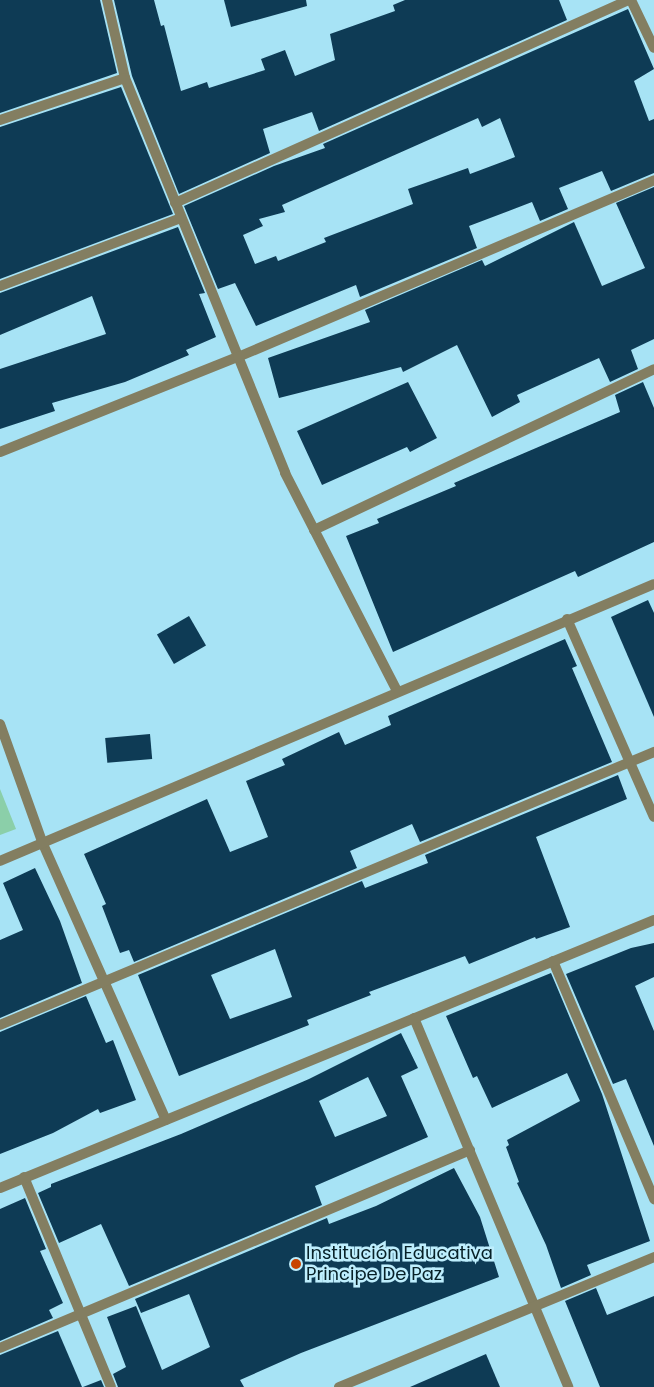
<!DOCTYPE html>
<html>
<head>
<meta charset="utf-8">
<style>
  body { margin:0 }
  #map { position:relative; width:654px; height:1387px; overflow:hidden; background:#a7e3f5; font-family:Poppins,sans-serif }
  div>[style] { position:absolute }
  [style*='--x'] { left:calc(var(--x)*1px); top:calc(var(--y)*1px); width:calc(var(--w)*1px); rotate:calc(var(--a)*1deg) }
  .green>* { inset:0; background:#8bcfa9 }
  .building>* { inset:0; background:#0e3b55; transform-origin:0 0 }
  .street>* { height:10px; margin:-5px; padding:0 5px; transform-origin:5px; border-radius:5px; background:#837e61 }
  .dots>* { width:14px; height:14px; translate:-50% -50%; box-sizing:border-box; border:2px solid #beeefd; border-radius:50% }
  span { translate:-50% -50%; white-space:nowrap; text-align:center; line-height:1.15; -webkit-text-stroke:5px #beeefd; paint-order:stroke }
  .poi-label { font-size:18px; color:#072027 }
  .left { translate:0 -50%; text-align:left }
</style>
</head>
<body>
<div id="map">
  <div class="green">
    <i style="clip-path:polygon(0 789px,16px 829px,0 835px)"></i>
  </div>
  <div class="building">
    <i style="clip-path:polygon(0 0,100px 0,117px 73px,0 113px)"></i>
    <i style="clip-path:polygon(114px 0,154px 0,161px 26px,164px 25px,181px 91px,207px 82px,209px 88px,265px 70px,261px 59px,285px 50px,295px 76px,335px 60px,330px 34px,395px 11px,393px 5px,405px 0,559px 0,567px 20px,319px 131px,312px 112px,263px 129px,270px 153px,179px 194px,132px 76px)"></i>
    <i style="clip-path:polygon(224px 0,306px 0,307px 6px,231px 27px)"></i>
    <i style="clip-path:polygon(evenodd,628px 9px,654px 69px,634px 81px,649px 121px,654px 119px,654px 173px,611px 191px,602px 171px,559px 188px,568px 209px,540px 221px,532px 202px,469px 226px,477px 248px,360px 297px,356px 285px,256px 326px,235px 283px,218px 289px,184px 206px,274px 166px,325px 148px,323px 144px,628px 9px,478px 118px,482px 127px,500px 118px,515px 157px,470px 174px,468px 168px,408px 189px,413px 204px,324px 238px,326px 242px,278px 261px,276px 256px,255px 264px,243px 235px,263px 226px,259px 219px,285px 212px,282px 205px,478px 118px)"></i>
    <i style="clip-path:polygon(121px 87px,173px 214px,0 279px,0 127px)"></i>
    <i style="clip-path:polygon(654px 187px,654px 339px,631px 350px,638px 369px,610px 382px,599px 358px,517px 395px,520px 402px,492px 417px,457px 345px,403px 372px,401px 367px,279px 398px,268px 358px,370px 322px,365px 310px,482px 260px,485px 266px,574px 222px,602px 286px,645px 268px,616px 203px)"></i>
    <i style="clip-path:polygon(178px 227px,205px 293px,199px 294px,216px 337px,186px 350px,189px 355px,125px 382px,52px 403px,55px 411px,0 429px,0 369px,106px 334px,92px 296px,0 335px,0 293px)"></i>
    <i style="clip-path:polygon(408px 382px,437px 438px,410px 452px,407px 447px,322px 485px,297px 431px)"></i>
    <i style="clip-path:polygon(643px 382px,654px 408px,654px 542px,578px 577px,575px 571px,393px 652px,346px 536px,379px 523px,377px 519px,456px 486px,454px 483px,620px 412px,615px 395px)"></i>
    <i style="clip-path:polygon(648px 600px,654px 613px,654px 717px,611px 617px)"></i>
    <i style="left:189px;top:616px;width:34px;height:37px;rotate:60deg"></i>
    <i style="clip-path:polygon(565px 639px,577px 666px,572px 668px,612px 762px,420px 842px,412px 824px,350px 851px,357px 868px,134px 962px,129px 950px,120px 953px,102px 906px,106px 904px,84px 854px,207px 799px,230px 852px,268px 837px,246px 781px,285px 765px,282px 759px,339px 732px,345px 745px,391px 725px,388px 716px)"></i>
    <i style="left:150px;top:734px;width:25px;height:45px;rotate:85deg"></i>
    <i style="clip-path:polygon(evenodd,618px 775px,627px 799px,536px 837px,570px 927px,536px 939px,535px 937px,469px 964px,465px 956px,369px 992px,371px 995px,307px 1020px,309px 1025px,179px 1076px,138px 975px,362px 881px,365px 888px,428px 863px,425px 855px,618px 775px,275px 949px,292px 997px,230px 1019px,211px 975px,275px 949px)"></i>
    <i style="clip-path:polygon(35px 868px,60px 921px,82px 983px,0 1018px,0 940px,23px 930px,3px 883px)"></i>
    <i style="clip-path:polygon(654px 943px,654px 977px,635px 986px,654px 1031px,654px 1146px,626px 1079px,613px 1084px,566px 974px,631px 948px)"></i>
    <i style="clip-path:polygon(551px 973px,602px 1094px,650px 1241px,587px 1265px,591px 1275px,561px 1288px,546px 1245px,517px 1183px,519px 1182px,506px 1147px,509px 1145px,507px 1140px,580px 1101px,567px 1073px,492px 1108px,477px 1076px,473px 1078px,446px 1016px)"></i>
    <i style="clip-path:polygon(86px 996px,106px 1043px,113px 1040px,136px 1100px,100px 1113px,98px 1109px,53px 1133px,0 1154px,0 1032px)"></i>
    <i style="clip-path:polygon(evenodd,401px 1033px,418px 1068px,401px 1076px,428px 1137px,315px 1186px,322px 1205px,129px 1286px,101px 1224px,59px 1243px,38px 1193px,51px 1187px,51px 1184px,181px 1134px,309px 1079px,401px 1033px,368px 1077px,387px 1116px,335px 1137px,319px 1101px,368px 1077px)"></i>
    <i style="clip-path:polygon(454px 1168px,480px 1217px,499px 1277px,301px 1353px,240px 1380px,244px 1387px,118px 1387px,113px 1374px,126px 1367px,107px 1317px,136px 1306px,162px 1370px,210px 1347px,189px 1294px,141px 1313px,135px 1299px,327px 1218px,329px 1224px,376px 1206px)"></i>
    <i style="clip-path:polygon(25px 1198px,46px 1249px,40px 1251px,63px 1303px,49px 1310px,53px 1318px,0 1341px,0 1209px)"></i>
    <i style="clip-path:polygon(596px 1288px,607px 1315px,654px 1296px,654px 1387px,600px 1387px,565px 1301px)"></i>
    <i style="clip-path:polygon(58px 1331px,82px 1387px,0 1387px,0 1355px)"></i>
    <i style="clip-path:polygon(486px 1354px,500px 1387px,410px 1387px)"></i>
    <i style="clip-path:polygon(101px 1380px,104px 1387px,83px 1387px)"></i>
  </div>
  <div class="street">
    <i style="--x:107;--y:0;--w:80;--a:77"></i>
    <i style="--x:125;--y:78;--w:426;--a:67.9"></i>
    <i style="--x:285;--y:473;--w:245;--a:62.8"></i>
    <i style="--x:631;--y:0;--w:53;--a:64.4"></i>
    <i style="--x:0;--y:120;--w:132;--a:-18.6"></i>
    <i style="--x:175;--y:203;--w:497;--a:-24.1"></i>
    <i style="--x:0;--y:286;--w:193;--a:-20.6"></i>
    <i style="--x:0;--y:452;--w:256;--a:-21.8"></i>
    <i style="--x:238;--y:357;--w:452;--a:-23"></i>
    <i style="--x:314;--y:530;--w:376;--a:-25.3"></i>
    <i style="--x:567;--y:619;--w:216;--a:66.3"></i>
    <i style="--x:0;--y:724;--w:127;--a:70.3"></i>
    <i style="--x:43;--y:844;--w:302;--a:66"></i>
    <i style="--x:0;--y:861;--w:710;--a:-22.95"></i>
    <i style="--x:553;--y:961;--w:259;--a:67"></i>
    <i style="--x:414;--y:1018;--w:400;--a:67.3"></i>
    <i style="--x:0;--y:1025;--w:709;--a:-22.66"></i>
    <i style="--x:24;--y:1177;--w:227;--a:67.5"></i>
    <i style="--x:0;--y:1188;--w:707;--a:-22.28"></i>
    <i style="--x:0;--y:1348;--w:510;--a:-22.84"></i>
    <i style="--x:339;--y:1387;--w:341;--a:-22.4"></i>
  </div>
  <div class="dots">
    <i style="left:296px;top:1264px;background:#c94300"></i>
  </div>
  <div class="poi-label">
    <span class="left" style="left:306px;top:1264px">Institución Educativa<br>Principe De Paz</span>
  </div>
</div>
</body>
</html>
